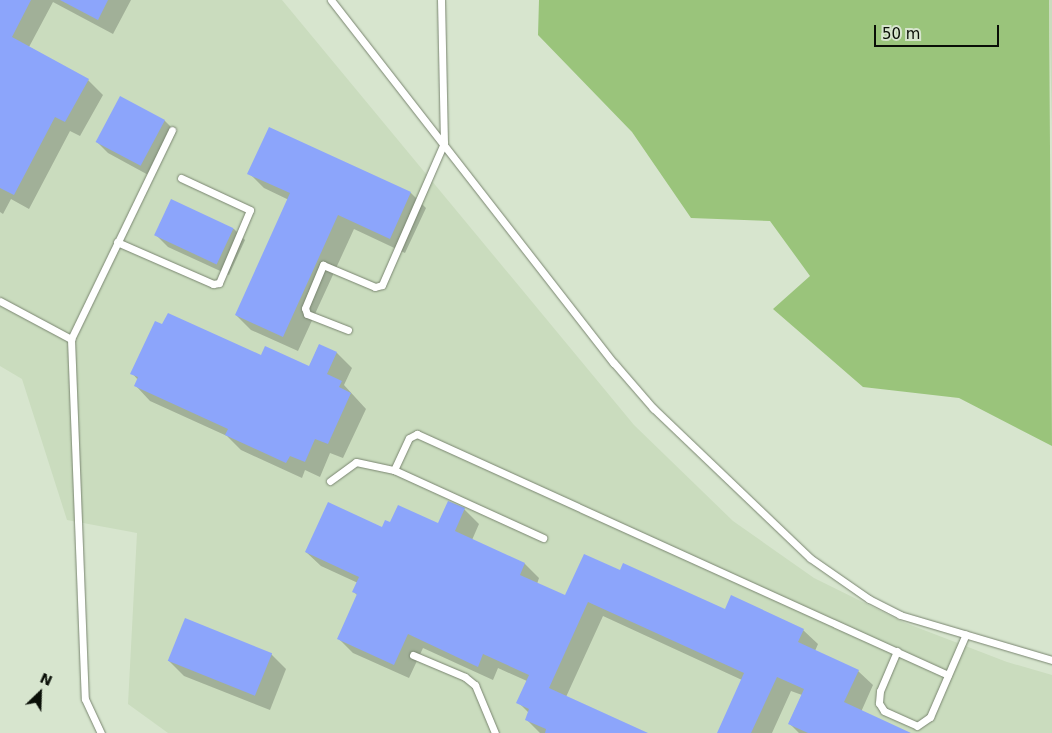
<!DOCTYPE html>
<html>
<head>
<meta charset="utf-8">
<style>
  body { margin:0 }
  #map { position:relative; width:1052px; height:733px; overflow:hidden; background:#d7e5ce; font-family:"DejaVu Sans",sans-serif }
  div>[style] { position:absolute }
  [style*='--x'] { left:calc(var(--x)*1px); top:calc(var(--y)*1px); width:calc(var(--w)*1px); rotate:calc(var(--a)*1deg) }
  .built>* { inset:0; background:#cadcbe }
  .green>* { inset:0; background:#9ac47b }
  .shadow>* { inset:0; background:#0003 }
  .building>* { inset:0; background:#8ca5fb; transform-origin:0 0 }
  .roads { filter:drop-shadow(0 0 1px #798570) drop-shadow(0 0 1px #798570) }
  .service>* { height:7px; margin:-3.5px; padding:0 3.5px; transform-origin:3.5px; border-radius:3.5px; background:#fff }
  span { translate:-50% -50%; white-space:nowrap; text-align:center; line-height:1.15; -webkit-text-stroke:4.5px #d7e5ce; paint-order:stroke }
  .north { position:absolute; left:15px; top:668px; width:50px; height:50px; -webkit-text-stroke:4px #d7e5ce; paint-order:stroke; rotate:24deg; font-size:14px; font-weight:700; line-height:20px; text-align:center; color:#0a0f07 }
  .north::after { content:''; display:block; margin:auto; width:18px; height:22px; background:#0a0f07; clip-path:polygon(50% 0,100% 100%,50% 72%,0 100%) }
  .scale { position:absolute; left:874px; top:25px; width:125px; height:22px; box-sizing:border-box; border:2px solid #0a0f07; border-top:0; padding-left:6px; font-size:15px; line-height:18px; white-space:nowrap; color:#0a0f07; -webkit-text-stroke:4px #d7e5ce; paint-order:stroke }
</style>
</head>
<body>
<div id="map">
  <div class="built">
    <i style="clip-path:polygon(0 0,282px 0,634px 425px,733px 521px,814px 578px,903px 622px,1007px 662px,1052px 675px,1052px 733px,168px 733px,128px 704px,137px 533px,67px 520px,22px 379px,0 366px)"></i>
    <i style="clip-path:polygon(1049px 0,1052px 0,1052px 127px)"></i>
  </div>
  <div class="green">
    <i style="clip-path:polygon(539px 0,1049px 0,1052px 446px,959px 398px,863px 387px,773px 309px,810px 276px,770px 221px,691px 218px,632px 132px,538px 35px)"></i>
  </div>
  <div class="shadow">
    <i style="clip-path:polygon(0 0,131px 0,113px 34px,53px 2px,29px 47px,88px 80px,103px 95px,80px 136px,70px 131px,29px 209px,11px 199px,3px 214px,0 212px)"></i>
    <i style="clip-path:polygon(121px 98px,165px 121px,176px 132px,152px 177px,108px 153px,97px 142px)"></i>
    <i style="clip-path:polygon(249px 173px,411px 193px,426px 208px,405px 253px,354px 229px,298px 351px,251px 330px,236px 315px,289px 200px,264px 188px)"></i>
    <i style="clip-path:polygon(234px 229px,245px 240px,229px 275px,168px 247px,156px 235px)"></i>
    <i style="clip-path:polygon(319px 345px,337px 353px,352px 368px,344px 385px,366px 409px,343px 458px,330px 453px,320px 477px,305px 470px,302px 478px,241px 450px,227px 436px,150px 401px,136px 386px,138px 380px,132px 373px,262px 357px,309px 368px)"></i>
    <i style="clip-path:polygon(464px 509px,479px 524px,472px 540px,525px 564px,539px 578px,537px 584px,565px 597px,620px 572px,725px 611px,803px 630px,818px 644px,815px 651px,858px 671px,873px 685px,861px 712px,908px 733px,799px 733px,789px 723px,802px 695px,791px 691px,772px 733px,718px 733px,742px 680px,603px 616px,566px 697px,645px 733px,540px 733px,526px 719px,529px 713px,518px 702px,527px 681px,498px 668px,493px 680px,423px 648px,409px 678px,353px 653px,338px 638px,358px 596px,354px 592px,358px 583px,321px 566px,306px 552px,391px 524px,439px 524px)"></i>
    <i style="clip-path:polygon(271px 654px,286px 669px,270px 710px,184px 676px,169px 661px)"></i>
  </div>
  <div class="building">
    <i style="clip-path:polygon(0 0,31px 0,12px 37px,89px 79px,65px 122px,55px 117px,14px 195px,0 188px)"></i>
    <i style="clip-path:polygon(60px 0,108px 0,98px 20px)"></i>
    <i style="left:120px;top:96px;width:51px;height:52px;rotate:28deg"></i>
    <i style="clip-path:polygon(269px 127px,411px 192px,390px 239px,338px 215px,283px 337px,235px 315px,290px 193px,247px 174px)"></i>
    <i style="left:171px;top:199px;width:69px;height:40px;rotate:25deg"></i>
    <i style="clip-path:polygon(168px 313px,261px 355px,265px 346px,309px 366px,319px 344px,337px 352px,327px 374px,342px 381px,339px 387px,351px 393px,328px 444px,315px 439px,305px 462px,290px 456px,286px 463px,225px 435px,228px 429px,134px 386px,138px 377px,130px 374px,155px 321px,162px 324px)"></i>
    <i style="clip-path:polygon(448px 501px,465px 508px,455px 531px,525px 563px,520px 575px,565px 595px,584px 554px,620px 570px,623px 563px,725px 609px,731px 595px,804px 629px,798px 642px,859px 670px,844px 702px,911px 733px,808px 733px,788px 724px,804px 689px,777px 677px,751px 733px,717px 733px,744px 673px,588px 602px,549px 688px,648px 733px,545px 733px,546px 729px,525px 720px,529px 709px,516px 703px,529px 675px,483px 654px,478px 667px,408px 634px,394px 665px,337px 639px,357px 594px,352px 592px,359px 577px,305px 552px,328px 502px,382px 527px,385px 520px,390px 522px,398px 505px,438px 523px)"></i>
    <i style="left:185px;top:618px;width:94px;height:46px;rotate:22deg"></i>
  </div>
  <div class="roads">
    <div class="service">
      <i style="--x:331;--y:0;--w:460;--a:52.1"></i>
      <i style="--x:614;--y:363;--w:60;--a:49.1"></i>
      <i style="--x:653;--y:408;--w:217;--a:43.7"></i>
      <i style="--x:810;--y:558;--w:72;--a:34.8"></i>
      <i style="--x:869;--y:599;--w:35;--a:27"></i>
      <i style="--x:900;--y:615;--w:159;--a:16.5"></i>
      <i style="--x:117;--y:242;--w:105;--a:23.6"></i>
      <i style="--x:213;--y:284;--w:6;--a:-9"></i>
      <i style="--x:219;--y:283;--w:79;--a:-67"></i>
      <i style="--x:250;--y:210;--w:76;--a:-155.1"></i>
      <i style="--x:0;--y:301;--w:81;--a:28.2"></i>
      <i style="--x:71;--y:339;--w:360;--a:87.8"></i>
      <i style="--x:85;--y:699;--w:38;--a:65"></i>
      <i style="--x:348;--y:330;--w:44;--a:-158.7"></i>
      <i style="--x:307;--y:314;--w:6;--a:-108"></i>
      <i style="--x:305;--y:308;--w:47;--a:-67.3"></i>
      <i style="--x:323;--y:265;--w:56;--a:22.9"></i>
      <i style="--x:375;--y:287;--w:7;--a:-16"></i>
      <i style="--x:382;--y:285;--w:155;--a:-66.4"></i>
      <i style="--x:444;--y:143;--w:143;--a:-91.2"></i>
      <i style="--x:71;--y:339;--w:232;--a:-64.2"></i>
      <i style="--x:394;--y:470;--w:164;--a:24.5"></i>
      <i style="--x:330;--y:481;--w:32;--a:-36"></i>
      <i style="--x:356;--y:462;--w:39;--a:12"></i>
      <i style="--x:394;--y:470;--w:35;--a:-65"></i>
      <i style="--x:409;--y:438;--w:9;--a:-27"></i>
      <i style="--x:417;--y:434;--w:583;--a:24.41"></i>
      <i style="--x:897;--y:651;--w:43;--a:113"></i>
      <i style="--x:880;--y:691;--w:12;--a:95"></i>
      <i style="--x:879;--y:703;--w:9;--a:58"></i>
      <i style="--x:884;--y:711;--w:36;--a:24"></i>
      <i style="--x:917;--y:726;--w:16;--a:-35"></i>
      <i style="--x:930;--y:717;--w:90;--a:-66.6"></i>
      <i style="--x:413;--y:655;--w:56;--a:22.9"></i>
      <i style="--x:465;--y:677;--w:13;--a:39"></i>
      <i style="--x:475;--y:685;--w:52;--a:67.4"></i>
    </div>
  </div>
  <div class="north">N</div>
  <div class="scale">50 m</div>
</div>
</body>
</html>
